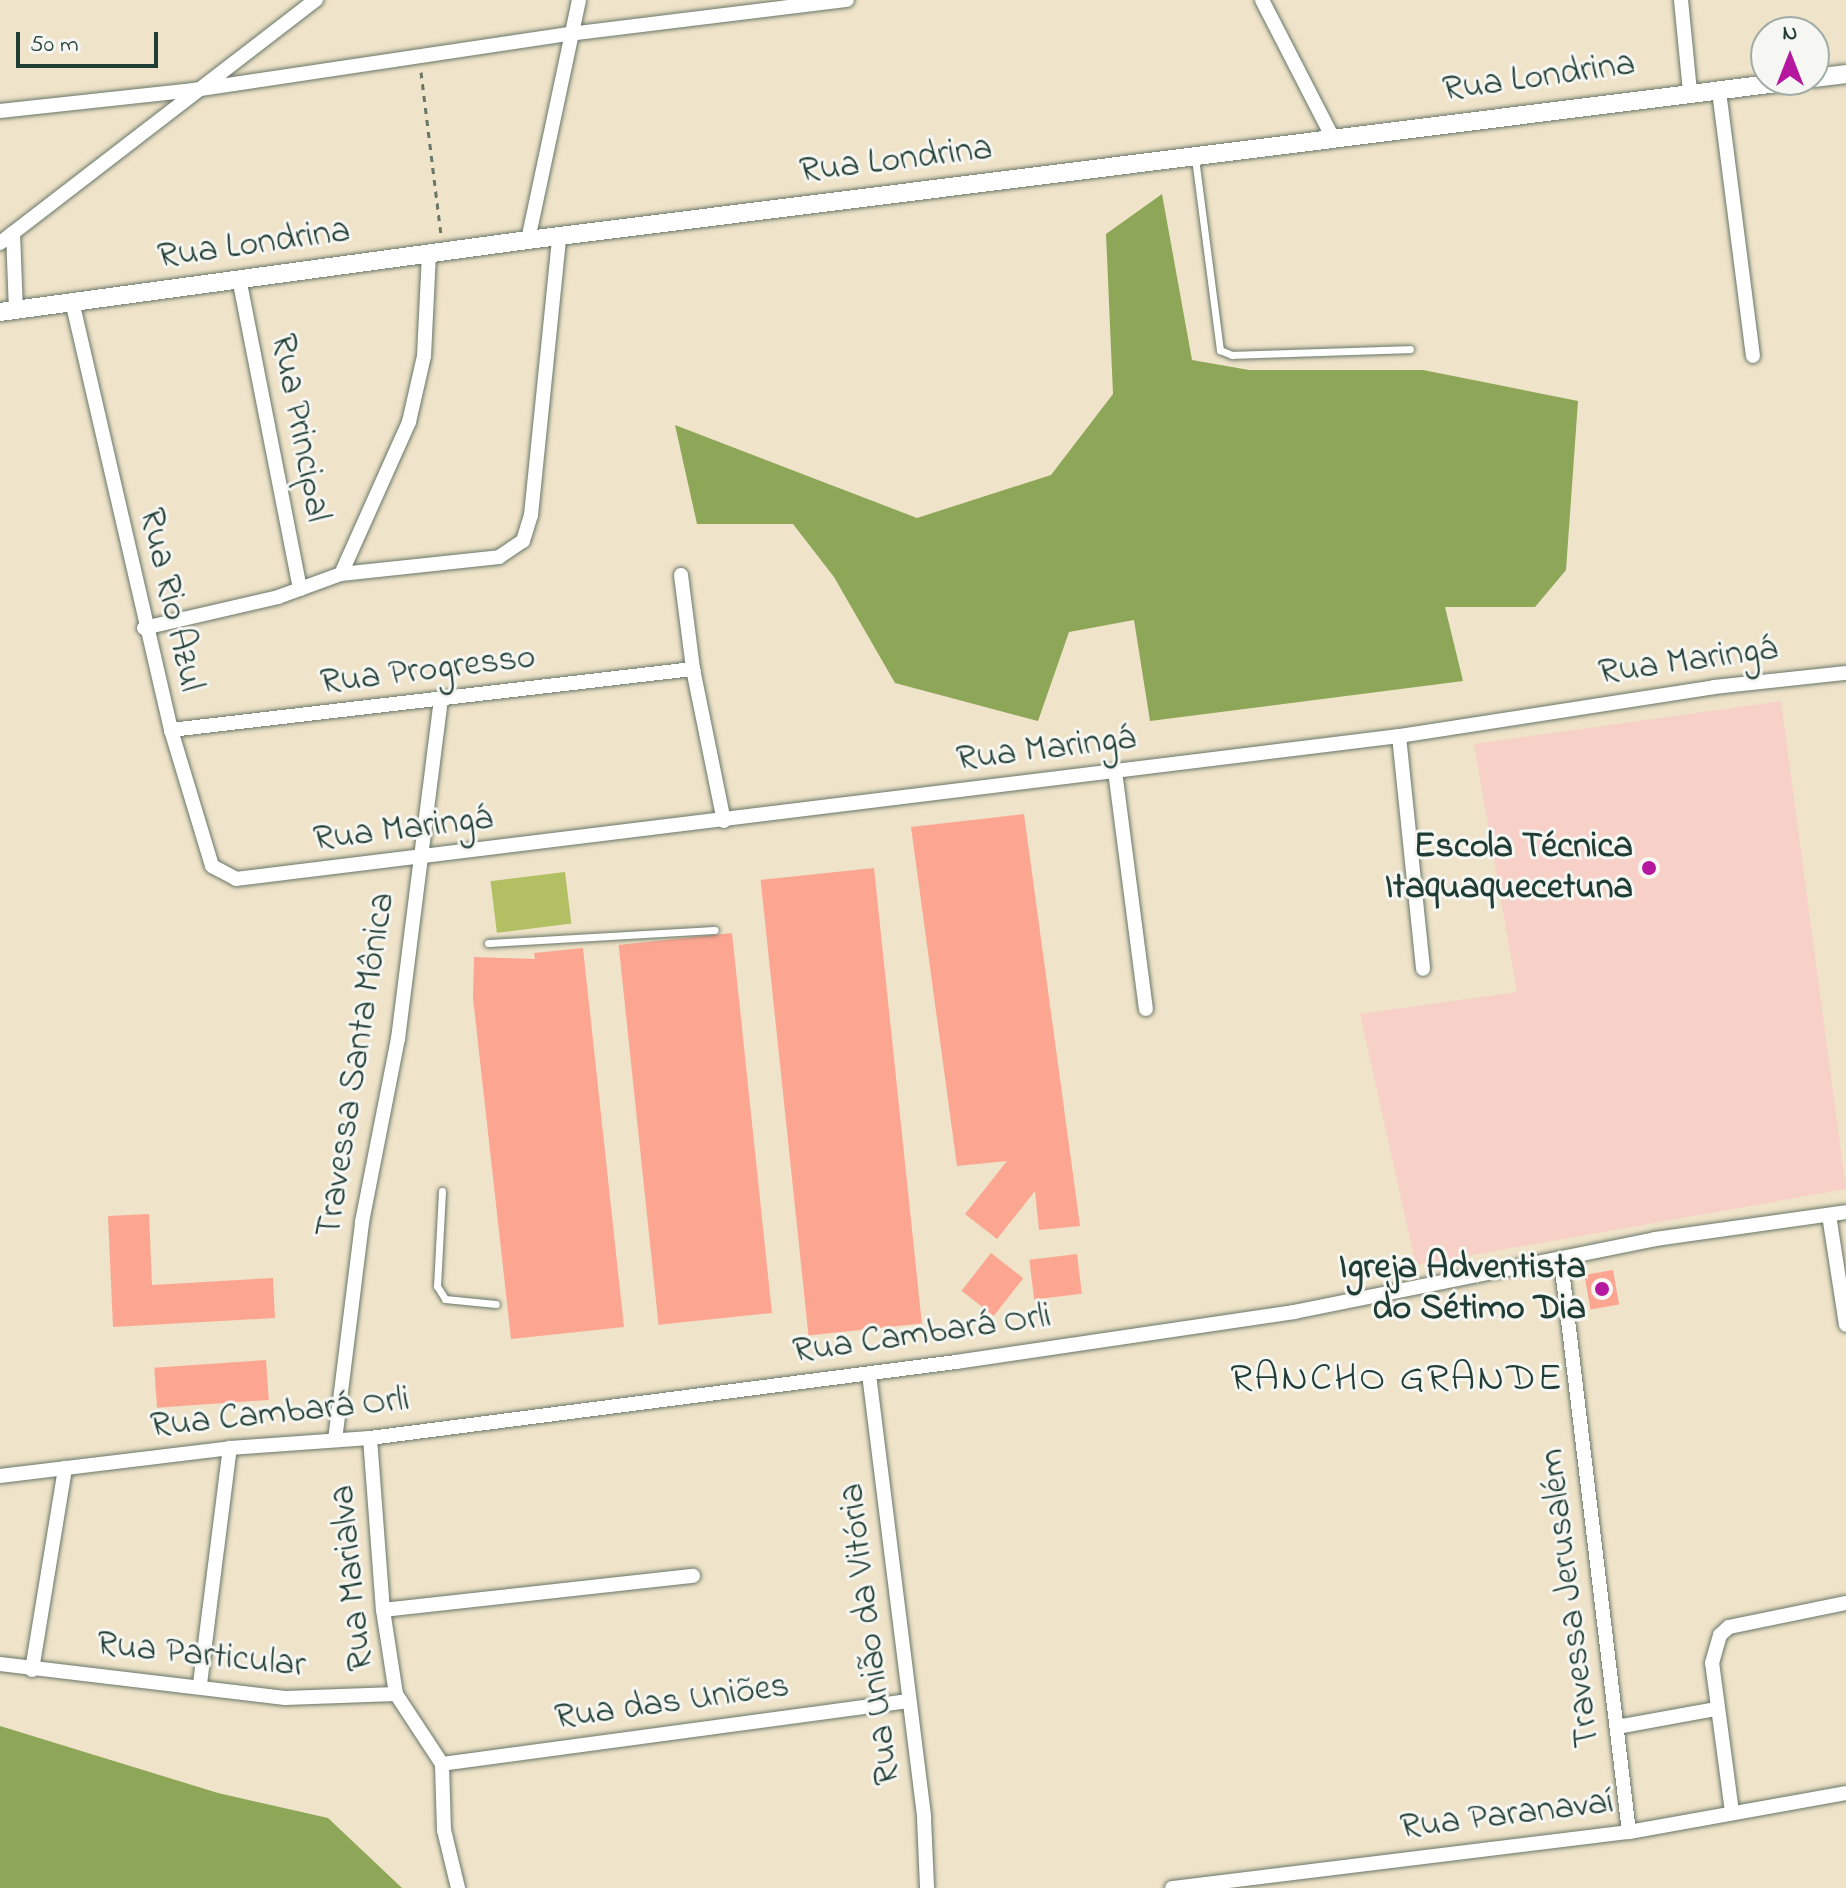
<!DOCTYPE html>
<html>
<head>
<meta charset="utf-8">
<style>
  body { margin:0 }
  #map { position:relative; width:1846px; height:1888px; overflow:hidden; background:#efe3c9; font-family:"Indie Flower",sans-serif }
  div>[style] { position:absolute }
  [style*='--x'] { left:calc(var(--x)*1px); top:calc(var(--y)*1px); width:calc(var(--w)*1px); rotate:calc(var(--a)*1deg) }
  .built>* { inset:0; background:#f7d1c7 }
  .green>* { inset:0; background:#b2bf62; transform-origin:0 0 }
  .forest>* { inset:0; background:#8da658 }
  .building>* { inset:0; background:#fca691; transform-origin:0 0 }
  .path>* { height:3px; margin-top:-1.5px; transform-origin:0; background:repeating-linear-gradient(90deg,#687768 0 6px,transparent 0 12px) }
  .roads { filter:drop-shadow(0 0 2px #687768) drop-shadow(0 0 2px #687768) }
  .service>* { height:7px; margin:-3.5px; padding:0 3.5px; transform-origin:3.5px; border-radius:3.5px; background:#fff }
  .minor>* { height:14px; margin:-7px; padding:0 7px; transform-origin:7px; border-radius:7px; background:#fff }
  .tertiary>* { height:18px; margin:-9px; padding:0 9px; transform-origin:9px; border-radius:9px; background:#fff }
  .dots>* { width:22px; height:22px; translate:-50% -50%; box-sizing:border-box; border:4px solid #f6f6f2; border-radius:50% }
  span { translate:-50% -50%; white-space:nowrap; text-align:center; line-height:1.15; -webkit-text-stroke:6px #f6f6f2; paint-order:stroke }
  .street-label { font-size:36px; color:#1f3d34 }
  .poi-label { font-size:36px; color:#1f3d34; font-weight:700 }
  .right { translate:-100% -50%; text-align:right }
  .quarter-label { font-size:40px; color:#1f3d34; letter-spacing:2px }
  .north { position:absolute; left:1750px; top:16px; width:80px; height:80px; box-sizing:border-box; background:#f6f6f2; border:2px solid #a0aca6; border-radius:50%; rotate:0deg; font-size:22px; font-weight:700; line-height:32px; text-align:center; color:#1f3d34 }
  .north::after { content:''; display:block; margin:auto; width:28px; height:36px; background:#b5179e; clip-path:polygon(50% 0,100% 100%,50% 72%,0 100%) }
  .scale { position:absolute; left:16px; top:32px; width:142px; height:36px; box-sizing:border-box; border:4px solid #1f3d34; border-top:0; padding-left:10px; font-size:24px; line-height:28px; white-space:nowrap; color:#1f3d34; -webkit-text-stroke:6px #f6f6f2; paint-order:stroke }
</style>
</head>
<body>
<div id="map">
  <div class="built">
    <i style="clip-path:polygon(1781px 701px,1846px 1189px,1416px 1265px,1360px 1014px,1517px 992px,1474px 744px)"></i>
  </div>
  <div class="green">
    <i style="left:565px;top:872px;width:52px;height:75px;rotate:83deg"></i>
  </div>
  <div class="forest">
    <i style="clip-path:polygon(1162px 194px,1192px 360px,1249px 370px,1423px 370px,1578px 401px,1566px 570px,1535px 607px,1445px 607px,1463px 681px,1150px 721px,1134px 620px,1069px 632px,1038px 721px,895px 683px,834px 577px,793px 524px,697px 524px,675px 425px,917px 518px,1051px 475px,1113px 394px,1106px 234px)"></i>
    <i style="clip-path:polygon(0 1726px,218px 1793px,328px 1818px,402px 1888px,0 1888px)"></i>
  </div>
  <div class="building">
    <i style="clip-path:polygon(1024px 814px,1080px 1226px,1039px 1230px,1035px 1191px,997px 1239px,965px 1214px,1007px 1161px,957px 1166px,911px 827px)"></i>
    <i style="left:874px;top:868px;width:458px;height:114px;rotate:84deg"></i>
    <i style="left:732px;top:933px;width:382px;height:114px;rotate:84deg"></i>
    <i style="clip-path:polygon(583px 948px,624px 1327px,511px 1339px,473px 998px,474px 957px,535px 959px,534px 953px)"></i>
    <i style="clip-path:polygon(149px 1214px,152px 1285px,273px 1278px,275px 1318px,113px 1327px,108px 1216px)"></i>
    <i style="left:991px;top:1253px;width:41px;height:48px;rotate:38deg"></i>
    <i style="left:1077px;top:1254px;width:40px;height:48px;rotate:83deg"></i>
    <i style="left:1613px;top:1270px;width:35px;height:29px;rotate:80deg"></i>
    <i style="left:266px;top:1360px;width:40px;height:112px;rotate:86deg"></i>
  </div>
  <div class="path">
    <i style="--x:421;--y:72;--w:164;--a:83"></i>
  </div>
  <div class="roads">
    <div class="service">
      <i style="--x:1195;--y:158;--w:194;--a:82.6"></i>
      <i style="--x:1220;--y:350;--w:13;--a:23"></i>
      <i style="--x:1232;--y:355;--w:178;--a:-1.9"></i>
      <i style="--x:488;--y:943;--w:227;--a:-3.3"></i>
      <i style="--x:442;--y:1191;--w:95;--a:93"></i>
      <i style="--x:437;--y:1286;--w:15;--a:58"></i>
      <i style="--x:445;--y:1299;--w:51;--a:5.6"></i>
    </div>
    <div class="minor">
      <i style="--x:1262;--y:0;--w:155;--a:62.8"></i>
      <i style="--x:1681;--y:0;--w:91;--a:84.4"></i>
      <i style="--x:1719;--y:91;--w:267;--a:82.7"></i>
      <i style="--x:0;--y:111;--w:195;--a:-6.2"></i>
      <i style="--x:194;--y:90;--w:379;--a:-8.5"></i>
      <i style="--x:569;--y:34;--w:280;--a:-7"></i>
      <i style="--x:13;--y:233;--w:77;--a:87.8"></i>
      <i style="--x:528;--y:240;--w:245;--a:-78"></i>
      <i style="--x:0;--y:243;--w:399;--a:-37.6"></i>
      <i style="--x:239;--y:278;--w:317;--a:78.9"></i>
      <i style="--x:72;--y:301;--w:440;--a:77"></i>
      <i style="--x:171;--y:730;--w:142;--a:73.2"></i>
      <i style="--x:212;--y:866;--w:27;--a:28"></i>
      <i style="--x:236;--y:879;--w:1172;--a:-7.01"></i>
      <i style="--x:1399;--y:736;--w:319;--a:-8.8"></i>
      <i style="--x:1714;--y:687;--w:133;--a:-6.1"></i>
      <i style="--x:341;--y:574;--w:167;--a:-65.9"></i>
      <i style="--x:409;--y:422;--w:68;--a:-77.2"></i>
      <i style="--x:424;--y:356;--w:102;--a:-87.2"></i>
      <i style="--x:681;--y:575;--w:95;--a:82.7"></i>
      <i style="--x:693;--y:669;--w:155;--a:78.5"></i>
      <i style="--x:144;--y:628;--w:138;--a:-13"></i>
      <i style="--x:278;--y:597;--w:67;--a:-20.1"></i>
      <i style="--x:341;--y:574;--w:159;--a:-6.1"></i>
      <i style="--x:499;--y:557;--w:29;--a:-34"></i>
      <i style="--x:523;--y:541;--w:27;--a:-73"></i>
      <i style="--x:531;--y:515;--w:279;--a:-84.2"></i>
      <i style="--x:171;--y:730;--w:526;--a:-6.67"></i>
      <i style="--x:1399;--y:736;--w:234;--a:84.1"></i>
      <i style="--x:1115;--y:771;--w:240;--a:82.6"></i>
      <i style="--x:1829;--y:1215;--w:111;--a:81.2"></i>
      <i style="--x:1561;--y:1261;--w:575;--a:83.21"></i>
      <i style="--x:869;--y:1374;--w:447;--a:82.9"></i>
      <i style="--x:924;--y:1818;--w:70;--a:87.5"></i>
      <i style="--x:370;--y:1438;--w:172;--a:85.7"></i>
      <i style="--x:383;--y:1610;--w:85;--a:81.2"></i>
      <i style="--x:396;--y:1694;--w:84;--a:56.7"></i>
      <i style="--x:442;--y:1764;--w:66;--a:88.3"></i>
      <i style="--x:444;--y:1830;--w:60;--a:76.4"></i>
      <i style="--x:335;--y:1440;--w:220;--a:-82.9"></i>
      <i style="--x:362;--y:1222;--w:187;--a:-78.9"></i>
      <i style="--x:398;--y:1039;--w:343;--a:-82.8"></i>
      <i style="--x:0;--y:1476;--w:232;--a:-6.9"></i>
      <i style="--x:230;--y:1448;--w:140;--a:-4.1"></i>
      <i style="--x:370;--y:1438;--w:591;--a:-7.39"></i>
      <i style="--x:956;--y:1362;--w:342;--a:-8.4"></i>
      <i style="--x:1294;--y:1312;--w:368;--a:-11.4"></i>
      <i style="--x:1655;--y:1239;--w:193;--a:-8"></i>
      <i style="--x:383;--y:1610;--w:312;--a:-6.3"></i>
      <i style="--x:0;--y:1664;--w:287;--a:6.8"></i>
      <i style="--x:285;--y:1698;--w:111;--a:-2.1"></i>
      <i style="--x:32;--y:1670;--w:205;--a:-80.7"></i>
      <i style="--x:200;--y:1684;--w:238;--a:-82.8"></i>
      <i style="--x:1617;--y:1727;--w:101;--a:-10.3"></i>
      <i style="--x:442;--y:1764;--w:471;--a:-7.7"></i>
      <i style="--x:1732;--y:1812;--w:150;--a:-97.6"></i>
      <i style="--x:1712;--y:1663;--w:29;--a:-74"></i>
      <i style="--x:1720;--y:1635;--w:12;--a:-42"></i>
      <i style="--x:1729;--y:1627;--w:119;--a:-11.6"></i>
      <i style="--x:1172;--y:1888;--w:460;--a:-7"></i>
      <i style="--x:1629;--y:1832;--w:220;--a:-10.2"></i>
    </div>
    <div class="tertiary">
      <i style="--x:1814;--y:78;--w:32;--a:-7"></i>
      <i style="--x:0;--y:312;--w:533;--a:-7.77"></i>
      <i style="--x:528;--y:240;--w:1283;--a:-7.16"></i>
    </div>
  </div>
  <div class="dots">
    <i style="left:1649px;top:868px;background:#b5179e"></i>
    <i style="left:1602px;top:1289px;background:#b5179e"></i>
  </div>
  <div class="street-label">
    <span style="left:1539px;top:78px;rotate:-8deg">Rua Londrina</span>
    <span style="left:896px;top:161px;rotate:-7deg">Rua Londrina</span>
    <span style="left:254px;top:245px;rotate:-8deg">Rua Londrina</span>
    <span style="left:299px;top:428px;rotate:79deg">Rua Principal</span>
    <span style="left:170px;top:600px;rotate:77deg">Rua Rio Azul</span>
    <span style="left:1688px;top:662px;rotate:-8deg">Rua Maringá</span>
    <span style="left:428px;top:671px;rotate:-7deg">Rua Progresso</span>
    <span style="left:1046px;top:750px;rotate:-7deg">Rua Maringá</span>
    <span style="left:403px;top:830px;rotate:-7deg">Rua Maringá</span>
    <span style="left:357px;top:1065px;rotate:-81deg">Travessa Santa Mônica</span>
    <span style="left:922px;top:1335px;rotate:-8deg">Rua Cambará Orli</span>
    <span style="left:280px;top:1414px;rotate:-6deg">Rua Cambará Orli</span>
    <span style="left:353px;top:1578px;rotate:-96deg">Rua Marialva</span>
    <span style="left:1571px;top:1598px;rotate:-97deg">Travessa Jerusalém</span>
    <span style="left:871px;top:1634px;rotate:-97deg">Rua União da Vitória</span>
    <span style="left:201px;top:1656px;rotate:6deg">Rua Particular</span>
    <span style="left:672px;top:1703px;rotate:-8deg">Rua das Uniões</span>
    <span style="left:1507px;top:1816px;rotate:-7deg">Rua Paranavaí</span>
  </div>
  <div class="poi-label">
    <span class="right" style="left:1633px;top:868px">Escola Técnica<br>Itaquaquecetuna</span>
    <span class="right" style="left:1586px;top:1289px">Igreja Adventista<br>do Sétimo Dia</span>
  </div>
  <div class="quarter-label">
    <span style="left:1397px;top:1380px">RANCHO GRANDE</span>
  </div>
  <div class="north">N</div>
  <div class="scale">50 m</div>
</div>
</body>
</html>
